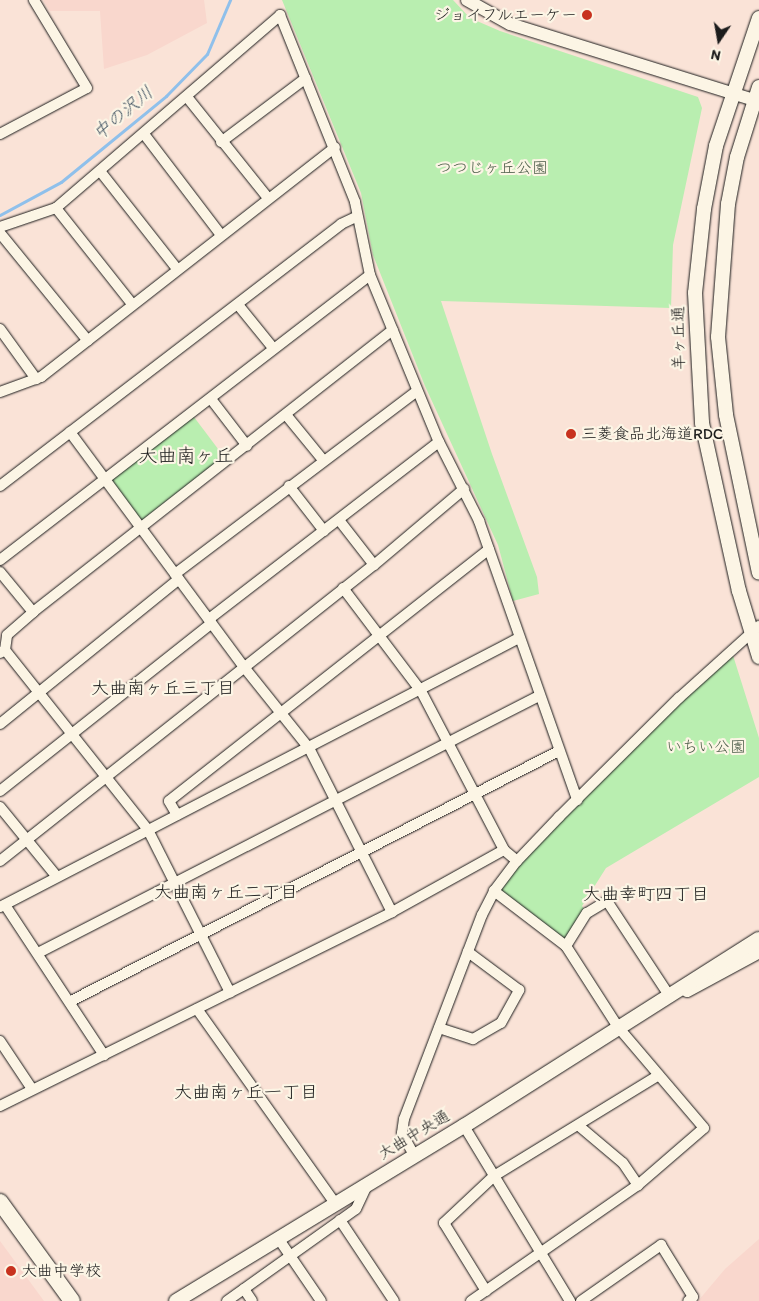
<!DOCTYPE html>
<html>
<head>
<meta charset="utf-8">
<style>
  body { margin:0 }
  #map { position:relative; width:759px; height:1301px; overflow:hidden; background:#fae3d7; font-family:Itim,"Klee One",sans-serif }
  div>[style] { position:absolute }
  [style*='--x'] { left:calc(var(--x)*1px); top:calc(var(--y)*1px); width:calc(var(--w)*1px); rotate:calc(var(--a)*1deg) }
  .built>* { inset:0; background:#f9d7cd }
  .green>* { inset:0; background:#b9eeb0; transform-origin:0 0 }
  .stream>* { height:3px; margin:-1.5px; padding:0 1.5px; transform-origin:1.5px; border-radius:1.5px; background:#8fc0eb }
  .roads { filter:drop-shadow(0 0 1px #1c1c1c) drop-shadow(0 0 1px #1c1c1c) }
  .minor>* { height:10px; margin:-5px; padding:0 5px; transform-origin:5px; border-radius:5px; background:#fcf5e5 }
  .tertiary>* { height:12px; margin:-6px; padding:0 6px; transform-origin:6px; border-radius:6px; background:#fcf5e5 }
  .secondary>* { height:14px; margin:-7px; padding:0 7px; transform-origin:7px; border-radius:7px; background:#fcf5e5 }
  .trunk>* { height:16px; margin:-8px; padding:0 8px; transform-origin:8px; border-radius:8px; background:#fcf5e5 }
  .dots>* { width:14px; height:14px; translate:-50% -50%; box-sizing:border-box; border:2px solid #fcf5e5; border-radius:50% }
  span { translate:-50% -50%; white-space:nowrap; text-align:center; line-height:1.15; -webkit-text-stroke:4.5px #fcf5e5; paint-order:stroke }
  .poi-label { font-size:16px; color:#1c1c1c }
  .right { translate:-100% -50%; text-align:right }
  .left { translate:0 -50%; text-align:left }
  .park-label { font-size:16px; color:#4b5b48 }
  .street-label { font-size:16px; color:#1c1c1c }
  .water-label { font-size:18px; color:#445564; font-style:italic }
  .neighbourhood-label { font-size:18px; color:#1c1c1c }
  .quarter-label { font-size:19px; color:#1c1c1c }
  .north { position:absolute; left:694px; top:15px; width:50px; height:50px; -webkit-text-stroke:4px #fcf5e5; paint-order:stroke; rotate:192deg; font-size:14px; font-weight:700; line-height:20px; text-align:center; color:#1c1c1c }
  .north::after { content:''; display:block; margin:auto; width:18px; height:22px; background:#1c1c1c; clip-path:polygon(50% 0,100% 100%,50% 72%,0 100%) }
</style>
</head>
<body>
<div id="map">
  <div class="built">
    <i style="clip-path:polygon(43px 0,204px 0,207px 23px,147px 55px,104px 69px,100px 11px,50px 11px)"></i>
    <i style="clip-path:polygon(759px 1239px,759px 1301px,698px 1301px,725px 1269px)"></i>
    <i style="clip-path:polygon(0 1241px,44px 1301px,0 1301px)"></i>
  </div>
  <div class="green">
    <i style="clip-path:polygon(282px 0,453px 0,470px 18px,500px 31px,698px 97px,702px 108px,673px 245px,671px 308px,441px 301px,492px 454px,537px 577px,539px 594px,513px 601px,498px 545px,425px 386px,373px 255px,361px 193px)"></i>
    <i style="left:191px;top:413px;width:60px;height:109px;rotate:53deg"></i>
    <i style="clip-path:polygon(731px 649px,759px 738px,759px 777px,606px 868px,582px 906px,587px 913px,566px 946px,495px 891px,517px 861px)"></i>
  </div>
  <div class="stream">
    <i style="--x:0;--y:215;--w:69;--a:-28.4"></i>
    <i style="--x:61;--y:182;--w:136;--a:-39.3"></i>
    <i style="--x:166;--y:96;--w:59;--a:-45.7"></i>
    <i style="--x:207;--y:54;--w:59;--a:-66.9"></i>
  </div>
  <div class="roads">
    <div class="minor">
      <i style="--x:187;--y:97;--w:129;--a:51.3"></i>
      <i style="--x:0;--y:134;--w:98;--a:-27.9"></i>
      <i style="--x:87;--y:88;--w:103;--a:-121.1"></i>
      <i style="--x:144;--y:134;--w:127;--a:52.7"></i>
      <i style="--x:221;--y:142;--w:106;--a:-37"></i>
      <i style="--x:100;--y:171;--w:125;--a:51.8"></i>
      <i style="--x:56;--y:208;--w:122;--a:51.6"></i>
      <i style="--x:0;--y:227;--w:59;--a:-18.7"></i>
      <i style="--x:56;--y:208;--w:296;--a:-40.7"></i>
      <i style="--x:280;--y:15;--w:201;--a:68.1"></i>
      <i style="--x:355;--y:202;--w:75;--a:78.4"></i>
      <i style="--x:370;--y:275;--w:181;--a:67.6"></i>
      <i style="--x:439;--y:442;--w:89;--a:63.1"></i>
      <i style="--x:479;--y:521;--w:296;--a:70.6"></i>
      <i style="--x:0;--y:233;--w:139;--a:50.8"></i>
      <i style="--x:239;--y:306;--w:54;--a:51"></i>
      <i style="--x:0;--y:329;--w:62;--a:54.2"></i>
      <i style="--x:0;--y:392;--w:44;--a:-20.1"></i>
      <i style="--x:41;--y:377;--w:373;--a:-38"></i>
      <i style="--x:211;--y:399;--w:59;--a:52.5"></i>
      <i style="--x:287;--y:416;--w:57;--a:50.7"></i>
      <i style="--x:70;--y:432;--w:292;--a:53.5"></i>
      <i style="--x:244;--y:667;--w:104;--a:51.3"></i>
      <i style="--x:309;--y:748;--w:184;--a:63.2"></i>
      <i style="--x:0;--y:486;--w:430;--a:-37.5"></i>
      <i style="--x:341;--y:224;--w:17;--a:-25"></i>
      <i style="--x:289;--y:486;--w:57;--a:52.1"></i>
      <i style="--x:339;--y:520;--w:57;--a:52.1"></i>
      <i style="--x:0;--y:560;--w:467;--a:-37.6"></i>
      <i style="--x:0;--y:572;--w:52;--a:50.5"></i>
      <i style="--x:175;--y:574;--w:303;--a:-37.1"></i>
      <i style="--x:343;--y:588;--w:129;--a:52.9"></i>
      <i style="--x:421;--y:691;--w:179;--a:62.4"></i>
      <i style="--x:504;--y:850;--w:17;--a:40"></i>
      <i style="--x:209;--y:619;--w:290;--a:-37.6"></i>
      <i style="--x:5;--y:650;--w:230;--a:51.5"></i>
      <i style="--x:148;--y:830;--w:182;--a:63.2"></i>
      <i style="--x:0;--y:653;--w:6;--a:-31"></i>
      <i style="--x:5;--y:650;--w:15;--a:-82"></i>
      <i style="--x:7;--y:635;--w:35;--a:-41"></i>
      <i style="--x:33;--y:612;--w:457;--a:-38.1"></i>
      <i style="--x:0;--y:724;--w:230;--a:-39"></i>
      <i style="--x:0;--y:791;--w:270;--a:-38.4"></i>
      <i style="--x:0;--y:807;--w:90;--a:50.8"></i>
      <i style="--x:177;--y:815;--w:16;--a:-120"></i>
      <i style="--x:169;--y:801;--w:407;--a:-38.2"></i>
      <i style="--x:0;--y:861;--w:477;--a:-38.4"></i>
      <i style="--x:374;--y:565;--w:118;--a:-40.2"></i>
      <i style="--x:5;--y:905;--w:180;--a:56.6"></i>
      <i style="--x:0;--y:907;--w:585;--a:-27.4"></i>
      <i style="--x:566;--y:946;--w:39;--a:-58"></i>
      <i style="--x:587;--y:913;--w:23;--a:-31"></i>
      <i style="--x:607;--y:901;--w:115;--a:56.7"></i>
      <i style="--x:38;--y:953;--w:563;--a:-27.16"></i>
      <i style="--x:71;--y:1001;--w:548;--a:-27.13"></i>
      <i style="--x:197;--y:1009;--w:238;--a:54.6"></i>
      <i style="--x:439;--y:1028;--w:36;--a:18"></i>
      <i style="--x:473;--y:1039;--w:32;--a:-30"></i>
      <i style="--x:501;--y:1023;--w:38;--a:-61"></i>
      <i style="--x:519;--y:990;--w:64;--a:-143.3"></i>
      <i style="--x:0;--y:1041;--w:58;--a:56.3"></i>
      <i style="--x:0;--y:1106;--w:437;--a:-26.3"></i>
      <i style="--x:392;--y:912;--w:128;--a:-29"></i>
      <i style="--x:464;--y:1126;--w:205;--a:58.8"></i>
      <i style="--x:579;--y:1126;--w:57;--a:40.1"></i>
      <i style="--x:623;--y:1163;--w:27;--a:56"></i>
      <i style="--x:414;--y:1155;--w:25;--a:-119"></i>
      <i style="--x:402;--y:1133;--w:14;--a:-82"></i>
      <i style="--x:404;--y:1119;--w:218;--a:-69.1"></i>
      <i style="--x:482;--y:915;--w:27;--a:-63"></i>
      <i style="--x:494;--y:891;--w:38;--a:-53"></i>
      <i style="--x:517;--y:861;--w:61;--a:-46.3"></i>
      <i style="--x:559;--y:817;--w:169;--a:-44.8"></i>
      <i style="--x:679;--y:698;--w:108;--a:-42"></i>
      <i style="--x:340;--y:1220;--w:97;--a:56.3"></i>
      <i style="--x:278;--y:1238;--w:76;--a:55.7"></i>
      <i style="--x:244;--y:1289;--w:14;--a:56"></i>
      <i style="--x:486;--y:1291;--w:80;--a:-121.7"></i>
      <i style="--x:444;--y:1223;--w:69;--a:-43.2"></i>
      <i style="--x:494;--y:1176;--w:193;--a:-31.5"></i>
      <i style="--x:227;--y:1301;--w:158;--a:-35.5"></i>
      <i style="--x:356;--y:1209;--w:29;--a:-65"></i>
      <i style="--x:471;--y:1301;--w:203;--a:-34.8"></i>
      <i style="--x:638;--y:1185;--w:87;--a:-40.8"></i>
      <i style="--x:704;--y:1128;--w:133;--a:-130.4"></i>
      <i style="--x:618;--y:1027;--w:96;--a:-122.7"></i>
      <i style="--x:566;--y:946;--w:91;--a:-142.6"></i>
      <i style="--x:581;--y:1301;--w:98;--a:-35"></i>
      <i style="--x:661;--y:1245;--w:61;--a:58.4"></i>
      <i style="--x:693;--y:1297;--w:6;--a:141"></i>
    </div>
    <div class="tertiary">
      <i style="--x:467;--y:0;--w:49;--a:29.2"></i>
      <i style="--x:510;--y:24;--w:256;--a:17.3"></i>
    </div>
    <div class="secondary">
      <i style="--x:759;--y:18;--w:135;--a:108.6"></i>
      <i style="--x:716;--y:146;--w:64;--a:100.8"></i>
      <i style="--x:704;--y:209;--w:84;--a:96.1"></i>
      <i style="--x:695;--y:293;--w:130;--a:86.9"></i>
      <i style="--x:702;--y:423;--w:172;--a:77.6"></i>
      <i style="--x:739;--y:591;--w:69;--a:73.1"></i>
      <i style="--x:759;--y:87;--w:73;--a:107.4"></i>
      <i style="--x:737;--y:157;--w:48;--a:100.8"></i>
      <i style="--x:728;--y:204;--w:133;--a:94.3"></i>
      <i style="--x:718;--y:337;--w:78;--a:84.1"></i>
      <i style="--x:726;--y:415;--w:161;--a:78.2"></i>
      <i style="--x:687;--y:990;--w:82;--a:-28.4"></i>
      <i style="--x:176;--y:1301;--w:337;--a:-31.3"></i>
      <i style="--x:464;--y:1126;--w:349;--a:-32.4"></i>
    </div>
    <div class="trunk">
      <i style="--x:0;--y:1202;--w:122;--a:54"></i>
    </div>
  </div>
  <div class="dots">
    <i style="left:587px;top:15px;background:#c8321e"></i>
    <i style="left:571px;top:434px;background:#c8321e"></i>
    <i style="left:11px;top:1271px;background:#c8321e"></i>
  </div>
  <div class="poi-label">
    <span class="right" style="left:577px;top:15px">ジョイフルエーケー</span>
    <span class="left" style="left:581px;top:434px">三菱食品北海道RDC</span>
    <span class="left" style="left:21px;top:1271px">大曲中学校</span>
  </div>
  <div class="park-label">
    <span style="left:492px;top:168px">つつじヶ丘公園</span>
    <span style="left:706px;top:747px">いちい公園</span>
  </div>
  <div class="street-label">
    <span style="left:679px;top:338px;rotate:-91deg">羊ヶ丘通</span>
    <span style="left:414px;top:1135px;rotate:-31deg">大曲中央通</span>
  </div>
  <div class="water-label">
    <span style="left:123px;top:113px;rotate:-40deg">中の沢川</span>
  </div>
  <div class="neighbourhood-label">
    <span style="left:163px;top:688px">大曲南ヶ丘三丁目</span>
    <span style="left:226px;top:892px">大曲南ヶ丘二丁目</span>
    <span style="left:646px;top:894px">大曲幸町四丁目</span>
    <span style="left:246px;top:1092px">大曲南ヶ丘一丁目</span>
  </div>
  <div class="quarter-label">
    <span style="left:186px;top:456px">大曲南ヶ丘</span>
  </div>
  <div class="north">N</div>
</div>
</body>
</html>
